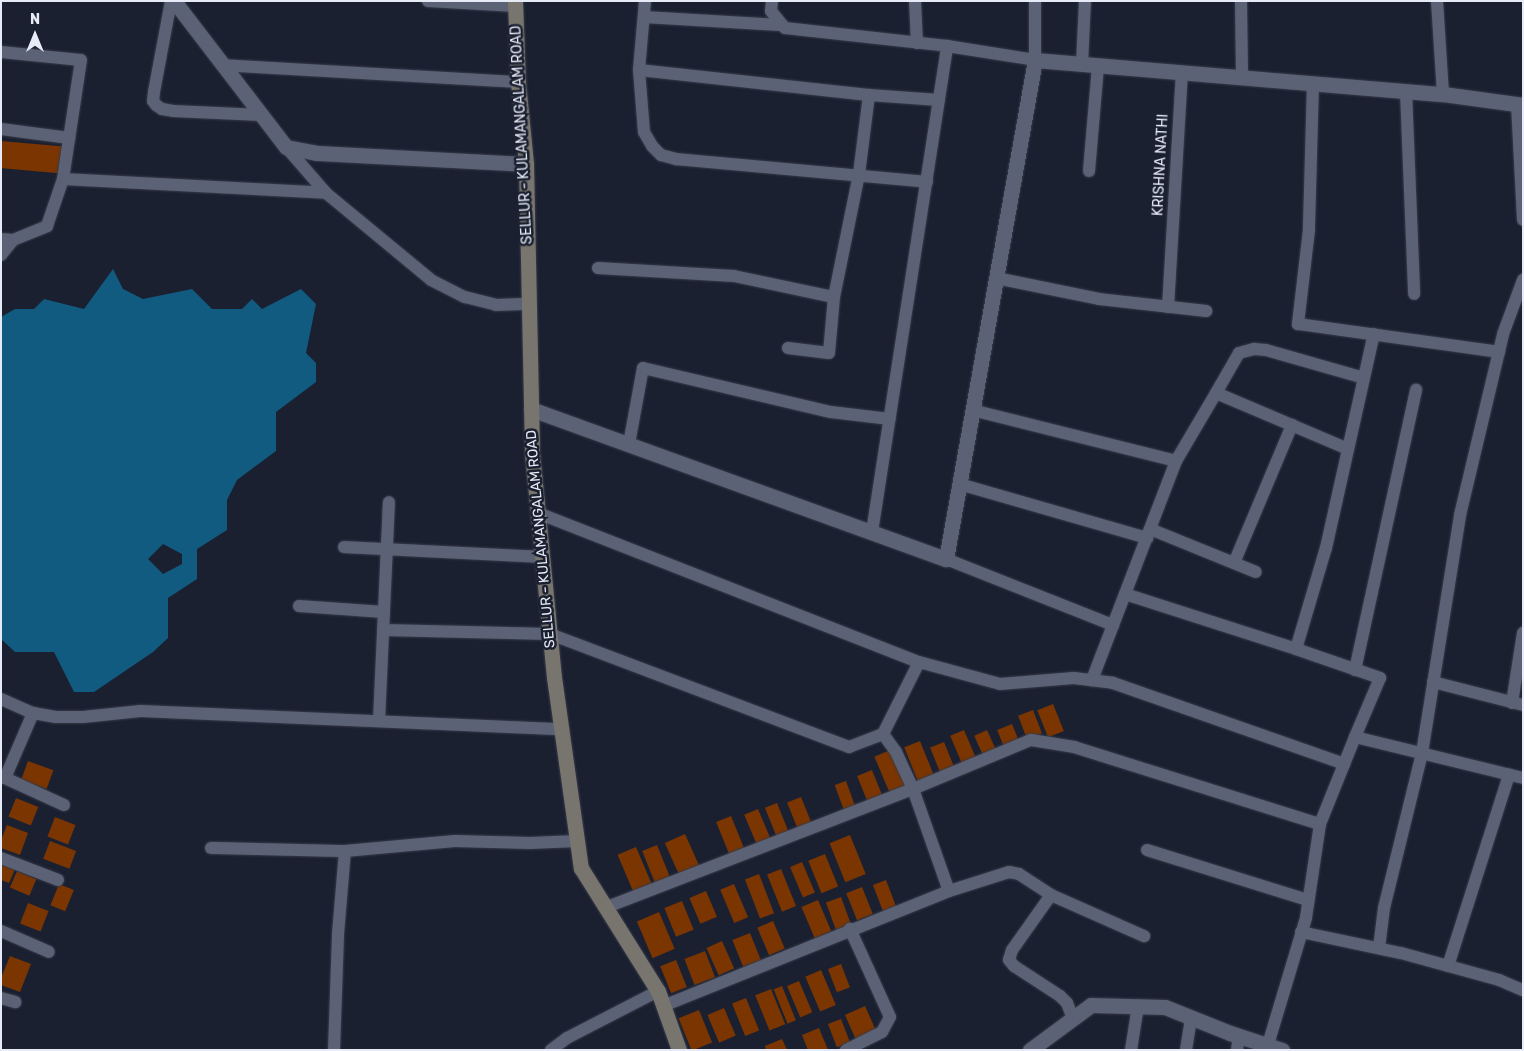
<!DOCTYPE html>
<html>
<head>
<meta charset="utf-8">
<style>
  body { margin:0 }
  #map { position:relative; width:1524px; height:1051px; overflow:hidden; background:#1a2030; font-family:Rubik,sans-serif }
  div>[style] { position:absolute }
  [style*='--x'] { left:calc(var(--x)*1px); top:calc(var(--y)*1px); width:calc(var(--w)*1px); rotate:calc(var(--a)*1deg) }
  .water>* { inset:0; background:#115a80 }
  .building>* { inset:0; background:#7b3500; transform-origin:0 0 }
  .roads { filter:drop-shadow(0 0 1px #383b49) drop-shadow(0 0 1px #383b49) }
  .minor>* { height:12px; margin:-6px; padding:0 6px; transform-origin:6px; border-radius:6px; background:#5b6276 }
  .tertiary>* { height:15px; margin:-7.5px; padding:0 7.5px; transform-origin:7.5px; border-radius:7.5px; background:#5b6276 }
  .secondary>* { height:15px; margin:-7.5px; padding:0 7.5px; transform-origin:7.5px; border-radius:7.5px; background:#78746e }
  span { translate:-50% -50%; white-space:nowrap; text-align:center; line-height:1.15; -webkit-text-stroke:5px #1a2030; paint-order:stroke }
  .street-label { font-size:14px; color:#e7ebf7 }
  .frame { position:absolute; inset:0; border:2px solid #e7ebf7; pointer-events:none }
  .north { position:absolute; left:10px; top:10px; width:50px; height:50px; -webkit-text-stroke:4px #1a2030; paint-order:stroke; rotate:0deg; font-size:14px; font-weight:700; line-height:20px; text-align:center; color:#e7ebf7 }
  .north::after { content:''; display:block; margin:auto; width:18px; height:22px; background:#e7ebf7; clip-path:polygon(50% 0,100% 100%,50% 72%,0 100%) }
</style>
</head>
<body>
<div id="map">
  <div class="water">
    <i style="clip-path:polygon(evenodd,113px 269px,123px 289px,143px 299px,192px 289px,212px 309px,242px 309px,252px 299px,262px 309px,301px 289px,316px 304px,306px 353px,316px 363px,316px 382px,276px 412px,276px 451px,237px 480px,227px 500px,227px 530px,197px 549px,197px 579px,168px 598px,168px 638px,153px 652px,94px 692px,74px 692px,54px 652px,15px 652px,1px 639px,1px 317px,15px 309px,34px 309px,44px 299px,84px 309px,113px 269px,163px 544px,182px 554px,182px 564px,163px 574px,148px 559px,163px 544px)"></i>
  </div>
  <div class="building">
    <i style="left:1px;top:141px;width:63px;height:27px;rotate:5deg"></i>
    <i style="left:1053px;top:704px;width:29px;height:17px;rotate:68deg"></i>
    <i style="left:1033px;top:710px;width:25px;height:16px;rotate:69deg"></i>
    <i style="left:1012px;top:724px;width:18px;height:16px;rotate:68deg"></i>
    <i style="left:964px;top:730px;width:34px;height:15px;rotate:67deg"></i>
    <i style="left:987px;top:730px;width:22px;height:14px;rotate:66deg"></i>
    <i style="left:920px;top:741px;width:37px;height:17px;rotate:68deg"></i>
    <i style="left:944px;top:742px;width:29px;height:15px;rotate:68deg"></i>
    <i style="left:890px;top:750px;width:40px;height:17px;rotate:67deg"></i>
    <i style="left:28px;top:761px;width:27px;height:20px;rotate:20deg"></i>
    <i style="left:872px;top:770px;width:29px;height:16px;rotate:68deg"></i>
    <i style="left:846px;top:781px;width:29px;height:12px;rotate:70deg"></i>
    <i style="left:801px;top:797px;width:27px;height:15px;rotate:68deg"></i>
    <i style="left:16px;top:798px;width:24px;height:20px;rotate:22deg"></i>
    <i style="left:777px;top:803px;width:32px;height:13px;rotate:68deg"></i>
    <i style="left:758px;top:809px;width:33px;height:15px;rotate:67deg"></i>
    <i style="left:731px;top:816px;width:37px;height:16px;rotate:68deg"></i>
    <i style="left:55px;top:817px;width:22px;height:21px;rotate:21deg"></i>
    <i style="clip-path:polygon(7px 825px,28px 833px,20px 855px,1px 848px,1px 840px)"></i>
    <i style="left:685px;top:834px;width:37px;height:22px;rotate:66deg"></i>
    <i style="left:850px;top:835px;width:42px;height:22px;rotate:68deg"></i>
    <i style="left:50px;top:841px;width:28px;height:19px;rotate:21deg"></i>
    <i style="left:657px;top:845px;width:38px;height:16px;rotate:68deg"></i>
    <i style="left:636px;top:847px;width:41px;height:20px;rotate:67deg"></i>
    <i style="left:825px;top:854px;width:35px;height:18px;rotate:68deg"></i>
    <i style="left:802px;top:862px;width:33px;height:13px;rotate:67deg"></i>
    <i style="clip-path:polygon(1px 864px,15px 869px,9px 883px,1px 880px)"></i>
    <i style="left:781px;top:869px;width:40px;height:15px;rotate:68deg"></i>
    <i style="left:17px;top:871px;width:21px;height:18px;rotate:23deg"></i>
    <i style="left:759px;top:874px;width:42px;height:15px;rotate:69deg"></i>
    <i style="left:886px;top:880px;width:28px;height:14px;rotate:69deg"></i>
    <i style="left:59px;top:884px;width:16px;height:23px;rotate:22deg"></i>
    <i style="left:734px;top:884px;width:36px;height:15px;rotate:67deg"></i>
    <i style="left:862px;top:887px;width:29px;height:17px;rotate:68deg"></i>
    <i style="left:706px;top:891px;width:28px;height:18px;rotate:67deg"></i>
    <i style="left:841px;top:897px;width:29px;height:16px;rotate:70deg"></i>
    <i style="left:818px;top:900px;width:34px;height:18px;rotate:67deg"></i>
    <i style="left:682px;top:901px;width:31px;height:19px;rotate:68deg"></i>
    <i style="left:28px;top:903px;width:22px;height:22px;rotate:21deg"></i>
    <i style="left:659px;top:912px;width:40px;height:24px;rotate:67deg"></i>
    <i style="left:773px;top:921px;width:30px;height:17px;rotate:67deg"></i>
    <i style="left:750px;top:933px;width:29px;height:19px;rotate:68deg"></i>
    <i style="left:722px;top:941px;width:30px;height:17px;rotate:66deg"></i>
    <i style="left:705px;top:951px;width:28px;height:22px;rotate:69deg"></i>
    <i style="clip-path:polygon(10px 956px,31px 964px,20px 992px,1px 985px,1px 978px)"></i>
    <i style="left:676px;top:960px;width:29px;height:17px;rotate:68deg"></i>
    <i style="left:841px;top:964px;width:25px;height:14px;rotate:69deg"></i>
    <i style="left:821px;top:970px;width:38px;height:17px;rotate:67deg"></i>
    <i style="left:799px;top:981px;width:34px;height:13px;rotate:67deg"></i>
    <i style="left:782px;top:986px;width:37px;height:9px;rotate:68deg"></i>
    <i style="left:771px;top:989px;width:38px;height:17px;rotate:68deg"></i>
    <i style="left:746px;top:998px;width:35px;height:15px;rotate:68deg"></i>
    <i style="left:865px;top:1006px;width:27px;height:22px;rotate:66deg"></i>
    <i style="left:724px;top:1008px;width:30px;height:18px;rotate:67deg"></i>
    <i style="left:699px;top:1010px;width:35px;height:22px;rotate:68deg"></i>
    <i style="left:841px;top:1019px;width:25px;height:14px;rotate:69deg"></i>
    <i style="clip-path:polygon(819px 1028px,828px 1050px,808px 1050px,802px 1035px)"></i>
    <i style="clip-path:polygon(782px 1039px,787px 1050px,766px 1050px,765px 1046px)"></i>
  </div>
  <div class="roads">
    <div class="minor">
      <i style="--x:171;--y:1;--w:93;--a:100.6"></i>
      <i style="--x:154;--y:92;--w:9;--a:96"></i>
      <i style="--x:153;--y:101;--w:5;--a:53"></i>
      <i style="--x:156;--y:105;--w:7;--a:34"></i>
      <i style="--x:162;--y:109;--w:11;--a:10"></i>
      <i style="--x:173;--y:111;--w:88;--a:2.6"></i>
      <i style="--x:428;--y:1;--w:87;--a:3.3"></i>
      <i style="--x:645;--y:1;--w:69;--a:95"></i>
      <i style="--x:639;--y:70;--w:231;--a:6.2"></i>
      <i style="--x:869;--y:95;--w:70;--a:4.1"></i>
      <i style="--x:772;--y:1;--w:10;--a:96"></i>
      <i style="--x:771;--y:11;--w:22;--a:51"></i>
      <i style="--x:785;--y:28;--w:163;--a:6.3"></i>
      <i style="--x:947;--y:46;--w:89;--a:9"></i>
      <i style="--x:1035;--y:60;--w:59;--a:-90"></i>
      <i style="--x:915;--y:1;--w:42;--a:87.3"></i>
      <i style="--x:1241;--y:1;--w:76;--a:89.2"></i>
      <i style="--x:1437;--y:1;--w:93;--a:86.3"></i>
      <i style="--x:644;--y:17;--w:136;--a:3.4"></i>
      <i style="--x:1;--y:52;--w:80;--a:5.7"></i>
      <i style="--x:81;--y:60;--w:120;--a:98.6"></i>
      <i style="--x:1082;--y:64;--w:63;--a:-87.3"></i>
      <i style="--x:222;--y:65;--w:296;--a:3.3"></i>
      <i style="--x:639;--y:70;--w:62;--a:85.4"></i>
      <i style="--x:644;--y:132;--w:16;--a:60"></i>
      <i style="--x:652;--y:146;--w:13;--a:45"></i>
      <i style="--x:661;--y:155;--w:16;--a:15"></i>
      <i style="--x:676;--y:159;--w:252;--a:5.2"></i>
      <i style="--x:1313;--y:83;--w:147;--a:91.6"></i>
      <i style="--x:1309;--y:230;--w:95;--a:96.7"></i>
      <i style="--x:1298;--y:324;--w:203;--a:7.9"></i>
      <i style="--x:1406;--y:91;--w:203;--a:87.7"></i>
      <i style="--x:1517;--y:104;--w:116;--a:87"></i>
      <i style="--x:1;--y:129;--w:69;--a:7.5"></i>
      <i style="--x:1089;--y:171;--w:106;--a:-85.1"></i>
      <i style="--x:326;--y:193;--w:136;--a:39.6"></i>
      <i style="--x:431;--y:280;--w:38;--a:27"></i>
      <i style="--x:465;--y:297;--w:32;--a:14"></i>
      <i style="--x:496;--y:305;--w:33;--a:-2"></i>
      <i style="--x:1;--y:239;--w:12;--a:5"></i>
      <i style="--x:13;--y:240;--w:37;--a:-22"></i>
      <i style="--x:47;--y:226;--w:50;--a:-71.2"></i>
      <i style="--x:63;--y:179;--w:263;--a:3"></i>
      <i style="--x:326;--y:193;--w:61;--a:-131"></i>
      <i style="--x:1;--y:255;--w:19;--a:-51"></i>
      <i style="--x:598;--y:268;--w:136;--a:3.4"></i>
      <i style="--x:734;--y:276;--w:102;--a:11.9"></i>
      <i style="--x:834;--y:297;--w:126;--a:-78.5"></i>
      <i style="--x:859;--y:174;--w:80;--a:-82.8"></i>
      <i style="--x:996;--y:278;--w:105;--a:11.5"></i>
      <i style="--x:1099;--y:299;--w:108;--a:6.4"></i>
      <i style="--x:1168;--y:307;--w:234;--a:-86.6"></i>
      <i style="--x:788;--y:348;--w:41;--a:7"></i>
      <i style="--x:829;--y:353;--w:56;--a:-84.9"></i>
      <i style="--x:972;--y:410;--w:210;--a:14"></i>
      <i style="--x:1176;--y:461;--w:235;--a:111"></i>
      <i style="--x:629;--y:444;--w:77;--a:-79.6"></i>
      <i style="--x:643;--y:368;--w:193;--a:13.2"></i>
      <i style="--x:831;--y:412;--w:59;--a:6.8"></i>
      <i style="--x:1348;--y:449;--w:143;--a:-157"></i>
      <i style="--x:1216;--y:393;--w:46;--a:-60.1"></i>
      <i style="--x:1239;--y:353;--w:16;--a:-15"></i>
      <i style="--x:1254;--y:349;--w:12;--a:5"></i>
      <i style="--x:1266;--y:350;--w:102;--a:15.9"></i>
      <i style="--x:1176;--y:461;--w:79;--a:-59.5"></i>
      <i style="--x:959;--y:484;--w:196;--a:16"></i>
      <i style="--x:538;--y:513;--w:409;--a:21.4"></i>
      <i style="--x:919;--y:662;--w:84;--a:15.2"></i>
      <i style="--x:1000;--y:684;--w:74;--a:-4.6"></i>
      <i style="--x:1074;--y:678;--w:39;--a:7"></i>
      <i style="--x:1113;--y:683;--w:245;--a:19.3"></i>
      <i style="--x:1150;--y:529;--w:114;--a:22.1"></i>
      <i style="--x:872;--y:532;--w:492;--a:-81.2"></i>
      <i style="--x:344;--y:547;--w:198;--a:2.9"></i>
      <i style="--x:946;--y:559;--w:180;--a:21.6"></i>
      <i style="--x:1234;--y:563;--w:150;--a:-67.2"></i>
      <i style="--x:1125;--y:594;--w:180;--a:17.8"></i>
      <i style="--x:1296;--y:649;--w:105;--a:-73.5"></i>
      <i style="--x:1326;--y:548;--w:219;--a:-77.4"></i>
      <i style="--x:299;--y:606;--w:85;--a:4"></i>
      <i style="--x:383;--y:630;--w:167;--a:1.4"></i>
      <i style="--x:550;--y:634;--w:320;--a:20.7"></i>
      <i style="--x:849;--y:747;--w:36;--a:-21"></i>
      <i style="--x:883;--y:734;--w:80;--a:-63.4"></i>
      <i style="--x:1296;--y:649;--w:89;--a:19"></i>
      <i style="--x:1380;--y:678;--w:64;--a:113"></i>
      <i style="--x:1355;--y:670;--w:287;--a:-77.7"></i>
      <i style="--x:1433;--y:682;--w:93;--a:14.3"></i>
      <i style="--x:1;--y:699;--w:35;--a:24"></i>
      <i style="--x:1512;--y:703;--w:71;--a:-81.1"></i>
      <i style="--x:379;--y:721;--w:219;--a:-87.4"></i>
      <i style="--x:883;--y:734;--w:22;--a:54"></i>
      <i style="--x:896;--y:752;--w:41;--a:65.3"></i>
      <i style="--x:913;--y:789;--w:108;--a:70.6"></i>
      <i style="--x:64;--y:805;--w:65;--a:-155.4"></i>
      <i style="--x:5;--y:778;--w:71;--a:-66.7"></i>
      <i style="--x:33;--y:713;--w:23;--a:10"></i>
      <i style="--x:56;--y:717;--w:27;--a:0"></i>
      <i style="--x:83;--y:717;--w:58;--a:-5.9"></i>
      <i style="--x:141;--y:711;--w:420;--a:2.5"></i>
      <i style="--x:1320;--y:824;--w:94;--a:-68.1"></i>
      <i style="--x:1355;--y:737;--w:173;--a:13.7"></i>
      <i style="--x:211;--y:848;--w:134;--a:1.3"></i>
      <i style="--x:1147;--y:850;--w:169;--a:17.3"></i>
      <i style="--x:1;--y:858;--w:61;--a:21.1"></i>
      <i style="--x:1051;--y:895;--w:102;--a:23.8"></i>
      <i style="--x:607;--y:907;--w:328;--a:-21.1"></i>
      <i style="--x:913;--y:789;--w:128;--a:-22.6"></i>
      <i style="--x:1031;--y:740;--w:44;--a:9.2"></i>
      <i style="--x:1074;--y:747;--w:258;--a:17.4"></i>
      <i style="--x:1320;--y:824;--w:95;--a:98.5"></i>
      <i style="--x:1306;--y:918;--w:133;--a:106.7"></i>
      <i style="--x:1;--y:931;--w:52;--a:23.6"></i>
      <i style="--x:1301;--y:932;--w:102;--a:11.9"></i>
      <i style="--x:1401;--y:953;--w:102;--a:15.4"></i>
      <i style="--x:1499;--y:980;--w:26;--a:23"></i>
      <i style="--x:1379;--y:948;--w:40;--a:-82.9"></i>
      <i style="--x:1384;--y:908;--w:160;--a:-76.2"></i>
      <i style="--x:1422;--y:753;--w:241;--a:-80.9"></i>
      <i style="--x:1460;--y:515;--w:186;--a:-76.6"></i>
      <i style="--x:1503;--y:334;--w:58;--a:-69.7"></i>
      <i style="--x:1448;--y:966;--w:201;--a:-72.3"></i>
      <i style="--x:1;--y:998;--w:15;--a:16"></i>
      <i style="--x:663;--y:1006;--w:308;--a:-21.9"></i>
      <i style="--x:949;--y:891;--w:63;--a:-17.6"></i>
      <i style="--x:1009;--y:872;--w:10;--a:11"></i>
      <i style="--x:1019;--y:874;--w:38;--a:33"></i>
      <i style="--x:1051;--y:895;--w:67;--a:125.3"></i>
      <i style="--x:1012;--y:950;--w:10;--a:107"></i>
      <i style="--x:1009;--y:960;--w:8;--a:50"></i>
      <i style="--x:1014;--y:966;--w:55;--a:33.1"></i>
      <i style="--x:1060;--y:996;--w:10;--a:45"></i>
      <i style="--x:1067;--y:1003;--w:17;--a:69"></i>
      <i style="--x:334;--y:1050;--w:116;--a:-88"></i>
      <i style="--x:338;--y:934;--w:83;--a:-85.2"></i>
      <i style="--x:345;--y:851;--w:110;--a:-5.2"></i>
      <i style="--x:455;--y:841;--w:75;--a:1.5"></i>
      <i style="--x:530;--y:843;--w:47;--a:-2.4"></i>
      <i style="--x:551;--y:1050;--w:20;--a:-37"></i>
      <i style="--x:567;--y:1038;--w:102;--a:-27.3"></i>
      <i style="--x:846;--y:1050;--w:40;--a:-26.6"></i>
      <i style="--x:882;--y:1032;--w:17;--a:-62"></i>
      <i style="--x:890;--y:1017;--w:97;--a:-114.4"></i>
      <i style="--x:1131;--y:1050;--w:45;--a:-81"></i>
      <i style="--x:1186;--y:1050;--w:32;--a:-81"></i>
      <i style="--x:1237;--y:1050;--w:14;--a:-82"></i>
    </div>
    <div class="tertiary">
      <i style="--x:174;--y:1;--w:184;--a:52.5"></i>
      <i style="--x:286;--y:147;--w:31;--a:11"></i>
      <i style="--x:316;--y:153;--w:210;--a:3"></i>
      <i style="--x:531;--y:409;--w:441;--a:19.9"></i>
      <i style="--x:946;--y:559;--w:507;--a:-79.89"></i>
      <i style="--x:1035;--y:60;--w:409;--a:4.8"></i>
      <i style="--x:1443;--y:94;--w:81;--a:7.8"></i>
      <i style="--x:1030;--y:1050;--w:76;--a:-36.4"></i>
      <i style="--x:1091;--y:1005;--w:74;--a:1.5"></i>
      <i style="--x:1165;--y:1007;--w:70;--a:21.8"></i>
      <i style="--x:1230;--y:1033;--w:55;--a:18.1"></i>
    </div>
    <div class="secondary">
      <i style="--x:515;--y:1;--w:81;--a:87.9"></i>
      <i style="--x:518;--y:82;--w:82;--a:84.4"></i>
      <i style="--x:526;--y:164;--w:289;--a:88.8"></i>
      <i style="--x:532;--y:453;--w:225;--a:84.4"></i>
      <i style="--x:554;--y:677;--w:193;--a:82"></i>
      <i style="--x:581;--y:868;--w:145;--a:58"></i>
      <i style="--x:658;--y:991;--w:63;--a:70.4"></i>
    </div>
  </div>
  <div class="street-label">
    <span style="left:522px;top:135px;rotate:-93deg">SELLUR - KULAMANGALAM ROAD</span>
    <span style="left:1161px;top:165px;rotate:-87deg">KRISHNA NATHI</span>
    <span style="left:541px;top:539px;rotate:-95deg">SELLUR - KULAMANGALAM ROAD</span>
  </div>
  <div class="frame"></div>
  <div class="north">N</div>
</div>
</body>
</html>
